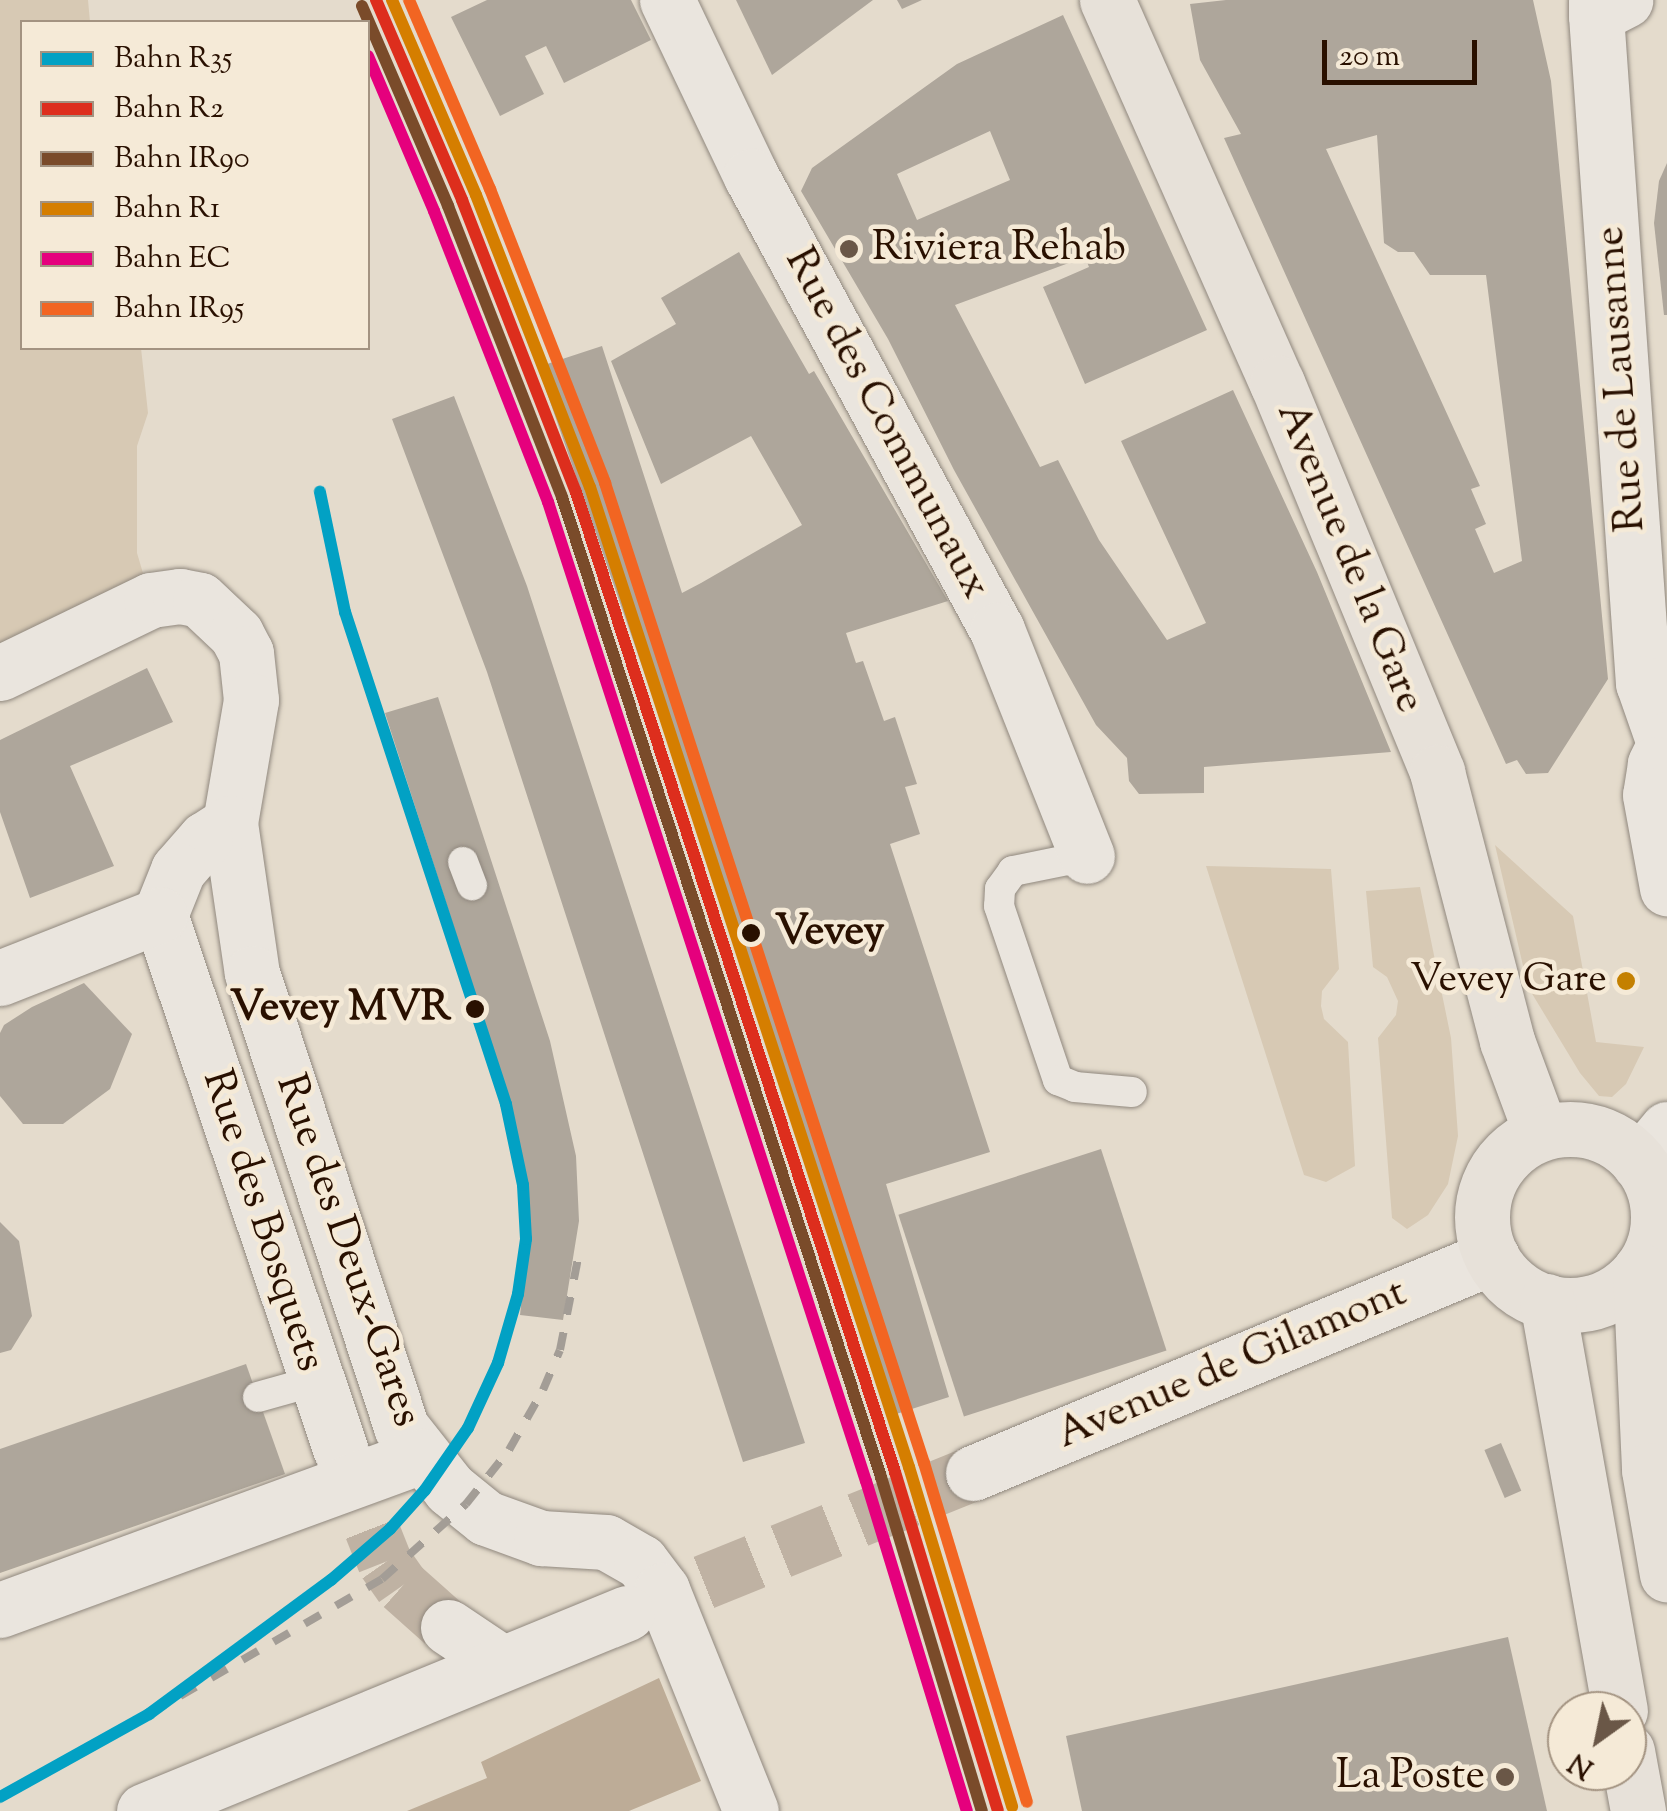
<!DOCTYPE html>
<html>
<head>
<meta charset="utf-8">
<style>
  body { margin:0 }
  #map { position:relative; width:1667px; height:1811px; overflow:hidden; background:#e4dbcc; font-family:"Sorts Mill Goudy",serif }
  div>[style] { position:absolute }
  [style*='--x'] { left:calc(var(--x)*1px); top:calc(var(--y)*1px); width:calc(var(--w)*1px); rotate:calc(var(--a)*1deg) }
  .green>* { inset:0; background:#d7c9b4 }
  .water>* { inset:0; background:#bdac97 }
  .building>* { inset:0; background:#aea69b; transform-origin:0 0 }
  .street-tunnel>* { height:55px; margin-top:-27.5px; transform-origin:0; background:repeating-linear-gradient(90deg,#bfb2a3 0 55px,transparent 0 83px) }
  .secondary-tunnel>* { height:55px; margin-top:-27.5px; transform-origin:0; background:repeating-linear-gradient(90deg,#bfb2a3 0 55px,transparent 0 83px) }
  .roads { filter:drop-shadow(0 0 2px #90887e) drop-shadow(0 0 2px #90887e) }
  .lane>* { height:30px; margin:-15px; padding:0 15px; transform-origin:15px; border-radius:15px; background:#eae5de }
  .street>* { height:55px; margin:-27.5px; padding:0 27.5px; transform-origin:27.5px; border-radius:27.5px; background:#eae5de }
  .secondary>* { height:55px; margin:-27.5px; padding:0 27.5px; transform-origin:27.5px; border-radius:27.5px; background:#eae5de }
  .primary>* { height:55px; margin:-27.5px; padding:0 27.5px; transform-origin:27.5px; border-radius:27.5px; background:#e7e1d9 }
  .primary>.ring { margin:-27.5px; padding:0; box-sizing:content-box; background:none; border:55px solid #e7e1d9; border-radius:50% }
  .rail>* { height:8px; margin-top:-4px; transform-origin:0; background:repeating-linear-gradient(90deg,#a39d96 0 18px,transparent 0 36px) }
  .rail-1>* { height:12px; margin:-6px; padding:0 6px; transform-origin:6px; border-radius:6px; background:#02a1c4 }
  .rail-2>* { height:12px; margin:-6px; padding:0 6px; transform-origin:6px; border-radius:6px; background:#dd2e1d }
  .rail-3>* { height:12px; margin:-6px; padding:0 6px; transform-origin:6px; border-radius:6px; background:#7a4b2a }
  .rail-4>* { height:12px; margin:-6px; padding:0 6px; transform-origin:6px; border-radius:6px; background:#d57e00 }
  .rail-5>* { height:12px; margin:-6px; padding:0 6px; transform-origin:6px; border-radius:6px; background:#e5007d }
  .rail-6>* { height:12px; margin:-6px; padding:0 6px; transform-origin:6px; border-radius:6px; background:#f26522 }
  .dots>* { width:28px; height:28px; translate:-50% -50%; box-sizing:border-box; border:5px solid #f5ead7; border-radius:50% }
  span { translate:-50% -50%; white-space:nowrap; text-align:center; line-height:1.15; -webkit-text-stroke:9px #f5ead7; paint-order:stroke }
  .bus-label { font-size:40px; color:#291000 }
  .right { translate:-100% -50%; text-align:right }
  .poi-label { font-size:42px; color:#291000 }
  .left { translate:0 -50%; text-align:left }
  .street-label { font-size:42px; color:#291000 }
  .stop-label { font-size:42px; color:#291000; font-weight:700 }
  .legend { position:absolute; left:20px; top:20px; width:350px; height:330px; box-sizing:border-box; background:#f5ead7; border:2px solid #a39381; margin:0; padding:12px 18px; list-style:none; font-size:30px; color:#291000 }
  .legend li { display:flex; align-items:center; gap:20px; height:50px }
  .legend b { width:50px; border:2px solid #a39381 }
  .north { position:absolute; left:1547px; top:1691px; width:100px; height:100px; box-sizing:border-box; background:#f5ead7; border:2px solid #a39381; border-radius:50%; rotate:213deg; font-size:28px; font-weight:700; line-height:40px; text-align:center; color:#291000 }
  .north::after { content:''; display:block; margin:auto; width:35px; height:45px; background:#6a5747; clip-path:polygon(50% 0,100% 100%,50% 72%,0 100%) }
  .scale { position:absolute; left:1322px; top:40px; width:155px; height:45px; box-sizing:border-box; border:5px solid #291000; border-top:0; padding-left:12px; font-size:30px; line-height:35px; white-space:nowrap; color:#291000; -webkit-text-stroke:8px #f5ead7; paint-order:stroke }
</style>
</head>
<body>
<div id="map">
  <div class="green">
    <i style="clip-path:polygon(0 0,88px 0,90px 22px,22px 22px,22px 348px,141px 348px,148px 413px,137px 446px,137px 553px,151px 600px,0 673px)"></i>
    <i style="clip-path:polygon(1495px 845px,1573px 916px,1596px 1042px,1644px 1047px,1626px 1084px,1612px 1097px,1599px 1096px,1580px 1073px,1528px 987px)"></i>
    <i style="clip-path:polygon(1206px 866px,1331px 869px,1339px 969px,1322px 991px,1321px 1006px,1324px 1019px,1348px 1042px,1355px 1166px,1326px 1182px,1304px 1175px)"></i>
    <i style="clip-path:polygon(1420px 887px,1451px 1038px,1458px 1136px,1448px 1184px,1428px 1215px,1407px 1229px,1392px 1218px,1378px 1038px,1396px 1015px,1398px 1001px,1387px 977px,1373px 967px,1366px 891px)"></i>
  </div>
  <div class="water">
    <i style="clip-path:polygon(659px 1678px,701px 1781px,629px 1811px,407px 1811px,487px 1778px,481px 1762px)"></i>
  </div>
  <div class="building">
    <i style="clip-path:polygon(487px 0,631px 0,651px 40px,564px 83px,546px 46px,525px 56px,544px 94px,500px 116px,451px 17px)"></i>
    <i style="clip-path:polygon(736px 0,873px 0,772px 75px)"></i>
    <i style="clip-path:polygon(897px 0,922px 0,902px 9px)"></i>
    <i style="clip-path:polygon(evenodd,1226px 0,1533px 0,1551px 81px,1608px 679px,1548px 773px,1526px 774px,1517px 760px,1506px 764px,1224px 138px,1241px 134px,1200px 60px,1190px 4px,1226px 0,1377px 135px,1384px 243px,1398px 252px,1414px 252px,1430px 275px,1486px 275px,1522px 561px,1494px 573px,1475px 529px,1486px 524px,1471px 489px,1480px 486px,1326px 149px,1377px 135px)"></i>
    <i style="clip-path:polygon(evenodd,1063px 15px,1207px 330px,1085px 384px,1043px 287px,1089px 267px,1085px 257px,955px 305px,1040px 467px,1058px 460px,1099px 540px,1167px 640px,1206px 623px,1121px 441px,1233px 390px,1317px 572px,1391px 752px,1204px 767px,1204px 793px,1139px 794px,1129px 781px,1127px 758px,1096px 725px,954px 470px,888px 339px,801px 191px,812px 168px,957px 64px,1063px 15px,990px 131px,1010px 180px,917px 220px,897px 174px,990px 131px)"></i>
    <i style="clip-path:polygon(1667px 163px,1667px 315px,1664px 315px,1654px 223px,1659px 181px)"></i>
    <i style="clip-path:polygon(739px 252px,809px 374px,814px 371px,948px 601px,846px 633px,856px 663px,863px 661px,884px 721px,895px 717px,917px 784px,905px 787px,920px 834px,890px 844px,990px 1152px,886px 1184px,949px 1397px,887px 1417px,691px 807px,538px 367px,602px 346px,682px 593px,701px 583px,802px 525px,751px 436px,661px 484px,611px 361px,676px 324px,661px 298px)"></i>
    <i style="clip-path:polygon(454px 396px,527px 586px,805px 1443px,743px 1462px,487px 672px,392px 419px)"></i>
    <i style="clip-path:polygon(147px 668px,173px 722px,70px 766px,114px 866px,30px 898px,0 812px,0 740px)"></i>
    <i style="clip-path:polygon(438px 697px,550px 1041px,576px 1156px,579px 1221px,563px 1320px,520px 1315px,528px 1240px,527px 1184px,511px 1105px,385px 713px)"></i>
    <i style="clip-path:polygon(84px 983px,132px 1034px,110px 1089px,63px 1124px,23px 1124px,0 1096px,0 1033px,4px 1025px,32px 1007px)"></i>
    <i style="left:1101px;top:1149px;width:212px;height:213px;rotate:72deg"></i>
    <i style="clip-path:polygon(0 1222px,19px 1241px,32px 1316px,11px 1350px,0 1353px)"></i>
    <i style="clip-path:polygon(246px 1364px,285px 1474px,0 1573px,0 1449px)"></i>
    <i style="left:1501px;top:1443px;width:52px;height:18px;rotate:67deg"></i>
    <i style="clip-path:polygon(1508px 1637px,1547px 1811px,1082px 1811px,1066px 1736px)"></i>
  </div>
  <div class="street-tunnel">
    <i style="--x:341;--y:1451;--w:119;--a:68.4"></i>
    <i style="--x:385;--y:1562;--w:29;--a:55"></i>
    <i style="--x:402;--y:1586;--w:62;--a:41.7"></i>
  </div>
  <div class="secondary-tunnel">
    <i style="--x:627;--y:1613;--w:373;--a:-22"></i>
  </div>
  <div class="roads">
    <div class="lane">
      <i style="--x:1087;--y:856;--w:76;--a:168.5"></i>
      <i style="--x:1013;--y:871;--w:22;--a:126"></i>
      <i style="--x:1000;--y:889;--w:17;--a:93"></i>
      <i style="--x:999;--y:906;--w:184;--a:71.3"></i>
      <i style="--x:1058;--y:1080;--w:18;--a:22"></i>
      <i style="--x:1075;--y:1087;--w:57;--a:5"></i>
      <i style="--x:463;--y:862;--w:25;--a:69"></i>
      <i style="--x:258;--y:1397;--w:59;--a:-15.7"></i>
    </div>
    <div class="street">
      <i style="--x:667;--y:0;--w:195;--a:64.5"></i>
      <i style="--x:751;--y:176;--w:516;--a:61.55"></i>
      <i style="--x:997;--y:630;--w:243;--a:68.3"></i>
      <i style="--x:1596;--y:15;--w:670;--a:85.98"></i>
      <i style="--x:1643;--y:683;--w:64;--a:70.7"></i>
      <i style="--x:0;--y:673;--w:168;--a:-25.8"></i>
      <i style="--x:151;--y:600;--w:29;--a:-8"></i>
      <i style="--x:180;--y:596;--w:20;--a:11"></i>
      <i style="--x:200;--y:600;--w:50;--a:43.4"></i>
      <i style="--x:236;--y:634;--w:21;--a:62"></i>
      <i style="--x:246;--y:653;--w:47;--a:83.9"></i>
      <i style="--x:251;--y:700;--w:125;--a:99.7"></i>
      <i style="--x:230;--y:823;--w:152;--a:81.7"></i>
      <i style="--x:252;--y:973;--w:478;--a:71.8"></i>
      <i style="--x:401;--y:1427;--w:79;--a:51.7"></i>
      <i style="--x:450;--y:1489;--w:46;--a:38.9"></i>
      <i style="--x:486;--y:1518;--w:59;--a:20"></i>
      <i style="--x:541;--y:1538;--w:65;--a:3.5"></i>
      <i style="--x:606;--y:1542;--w:40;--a:29.7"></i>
      <i style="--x:641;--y:1562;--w:35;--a:53"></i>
      <i style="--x:662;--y:1590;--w:238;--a:68.1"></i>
      <i style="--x:230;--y:823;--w:30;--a:147"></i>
      <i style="--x:205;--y:839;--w:41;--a:131.1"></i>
      <i style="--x:178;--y:870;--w:48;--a:111.8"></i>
      <i style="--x:160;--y:915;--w:566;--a:71.34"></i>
      <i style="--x:0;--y:978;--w:172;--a:-21.5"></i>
      <i style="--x:0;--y:1610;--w:448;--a:-20.1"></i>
      <i style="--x:448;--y:1627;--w:65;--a:33.7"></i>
    </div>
    <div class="secondary">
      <i style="--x:1596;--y:0;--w:15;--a:90"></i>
      <i style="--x:1596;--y:15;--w:33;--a:-27"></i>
      <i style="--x:1667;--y:739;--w:28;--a:116"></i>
      <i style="--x:1655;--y:764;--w:31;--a:99"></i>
      <i style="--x:1650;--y:795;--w:95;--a:79.6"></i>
      <i style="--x:1639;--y:1163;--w:44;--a:-50.5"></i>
      <i style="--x:973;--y:1473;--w:562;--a:-22.6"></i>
      <i style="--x:144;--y:1811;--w:522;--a:-22.29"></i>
    </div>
    <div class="primary">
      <i style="--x:1107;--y:0;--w:419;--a:66.1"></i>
      <i style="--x:1277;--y:383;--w:421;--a:67.6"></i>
      <i style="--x:1437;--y:772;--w:278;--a:75.4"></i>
      <i style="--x:1507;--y:1041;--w:98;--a:69.7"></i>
      <i class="ring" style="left:1482px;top:1129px;width:121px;height:121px"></i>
      <i style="--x:1640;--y:1270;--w:200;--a:87.4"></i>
      <i style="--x:1649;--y:1470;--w:106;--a:80.2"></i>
      <i style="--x:1547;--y:1301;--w:416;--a:79.9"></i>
      <i style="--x:1627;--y:1751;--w:61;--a:79.6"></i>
    </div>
  </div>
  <div class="rail">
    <i style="--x:149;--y:1714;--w:269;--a:-30.1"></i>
    <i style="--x:382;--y:1579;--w:113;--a:-41.8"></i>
    <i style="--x:466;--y:1504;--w:69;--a:-51.5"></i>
    <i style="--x:509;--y:1450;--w:69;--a:-60.5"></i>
    <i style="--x:543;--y:1390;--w:43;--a:-67"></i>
    <i style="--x:560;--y:1350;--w:104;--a:-78.9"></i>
  </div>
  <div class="rail-1">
    <i style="--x:0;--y:1797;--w:171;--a:-29.1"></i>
    <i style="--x:149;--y:1714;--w:226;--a:-36.4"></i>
    <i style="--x:331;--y:1580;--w:78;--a:-40.8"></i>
    <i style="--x:390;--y:1529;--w:52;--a:-48.1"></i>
    <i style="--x:425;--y:1490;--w:75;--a:-55.3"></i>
    <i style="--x:468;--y:1428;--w:72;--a:-65.2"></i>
    <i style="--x:498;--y:1363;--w:72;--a:-73.8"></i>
    <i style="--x:518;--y:1294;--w:56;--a:-81.7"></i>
    <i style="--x:526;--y:1239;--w:54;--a:-93.2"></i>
    <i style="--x:523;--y:1185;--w:83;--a:-101.9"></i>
    <i style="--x:506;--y:1104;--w:518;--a:-108.12"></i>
    <i style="--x:345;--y:612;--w:123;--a:-101.8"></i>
  </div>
  <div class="rail-2">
    <i style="--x:376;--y:0;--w:218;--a:66.7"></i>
    <i style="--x:462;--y:200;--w:313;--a:68.7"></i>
    <i style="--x:576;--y:492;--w:1031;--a:71.97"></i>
    <i style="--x:895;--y:1472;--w:354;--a:73.1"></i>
  </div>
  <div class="rail-3">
    <i style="--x:362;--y:6;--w:218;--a:66.7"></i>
    <i style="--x:448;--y:206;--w:313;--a:68.6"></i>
    <i style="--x:562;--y:497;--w:1031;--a:71.97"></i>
    <i style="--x:881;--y:1477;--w:349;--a:73.2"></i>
  </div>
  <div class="rail-4">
    <i style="--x:392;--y:0;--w:212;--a:66.7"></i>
    <i style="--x:476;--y:195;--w:313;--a:68.7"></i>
    <i style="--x:590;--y:487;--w:1031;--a:71.97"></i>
    <i style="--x:909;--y:1467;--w:355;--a:73.1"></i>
  </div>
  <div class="rail-5">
    <i style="--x:368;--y:56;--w:168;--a:66.9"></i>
    <i style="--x:434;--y:211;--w:313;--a:68.6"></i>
    <i style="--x:548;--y:502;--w:1029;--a:72.01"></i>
    <i style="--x:866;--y:1481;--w:345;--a:73"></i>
  </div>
  <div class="rail-6">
    <i style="--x:409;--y:0;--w:206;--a:66.8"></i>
    <i style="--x:490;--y:189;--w:316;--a:68.6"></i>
    <i style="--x:605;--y:483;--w:1031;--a:71.97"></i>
    <i style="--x:924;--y:1463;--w:354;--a:73.1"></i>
  </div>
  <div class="dots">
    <i style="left:849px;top:249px;background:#6a5747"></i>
    <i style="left:751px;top:933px;background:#291000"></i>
    <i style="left:1626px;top:981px;background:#c48000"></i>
    <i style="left:475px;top:1009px;background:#291000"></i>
    <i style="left:1505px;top:1777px;background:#6a5747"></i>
  </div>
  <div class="bus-label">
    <span class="right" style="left:1607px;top:981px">Vevey Gare</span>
  </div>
  <div class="poi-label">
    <span class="left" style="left:872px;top:249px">Riviera Rehab</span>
    <span class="right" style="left:1485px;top:1777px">La Poste</span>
  </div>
  <div class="street-label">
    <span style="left:1622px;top:379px;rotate:-94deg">Rue de Lausanne</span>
    <span style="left:886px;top:424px;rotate:62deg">Rue des Communaux</span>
    <span style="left:1349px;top:558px;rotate:68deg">Avenue de la Gare</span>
    <span style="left:262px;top:1221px;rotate:72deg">Rue des Bosquets</span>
    <span style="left:347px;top:1251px;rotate:71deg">Rue des Deux-Gares</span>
    <span style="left:1232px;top:1365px;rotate:-23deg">Avenue de Gilamont</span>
  </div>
  <div class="stop-label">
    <span class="left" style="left:775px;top:933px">Vevey</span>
    <span class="right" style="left:451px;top:1009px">Vevey MVR</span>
  </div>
  <ul class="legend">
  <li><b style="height:12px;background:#02a1c4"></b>Bahn R35</li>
  <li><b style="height:12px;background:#dd2e1d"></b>Bahn R2</li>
  <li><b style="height:12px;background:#7a4b2a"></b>Bahn IR90</li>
  <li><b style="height:12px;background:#d57e00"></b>Bahn R1</li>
  <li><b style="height:12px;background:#e5007d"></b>Bahn EC</li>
  <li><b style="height:12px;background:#f26522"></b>Bahn IR95</li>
  </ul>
  <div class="north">N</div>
  <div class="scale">20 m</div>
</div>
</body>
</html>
